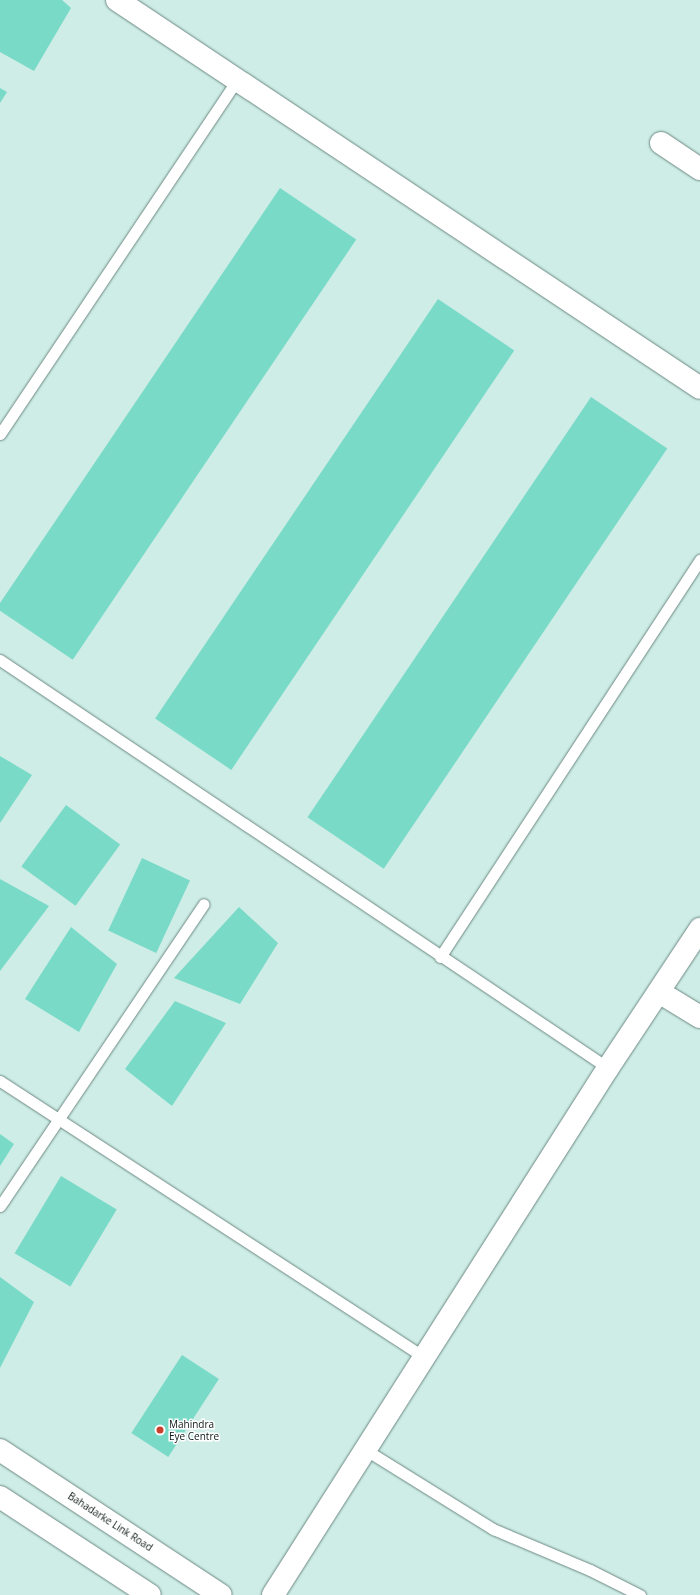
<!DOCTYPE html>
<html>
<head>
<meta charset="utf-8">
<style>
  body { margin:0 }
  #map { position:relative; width:700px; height:1595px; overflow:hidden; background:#ceede6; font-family:"Open Sans",sans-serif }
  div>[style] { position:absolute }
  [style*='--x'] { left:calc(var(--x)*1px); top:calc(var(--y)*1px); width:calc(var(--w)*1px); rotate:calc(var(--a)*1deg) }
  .building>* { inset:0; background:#7adac8; transform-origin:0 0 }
  .roads { filter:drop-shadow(0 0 1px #6c8882) drop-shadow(0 0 1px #6c8882) }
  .lane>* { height:11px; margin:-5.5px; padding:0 5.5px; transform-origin:5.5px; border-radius:5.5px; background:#fff }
  .street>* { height:22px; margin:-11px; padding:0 11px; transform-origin:11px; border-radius:11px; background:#fff }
  .secondary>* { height:22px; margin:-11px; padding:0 11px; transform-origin:11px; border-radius:11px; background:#fff }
  .dots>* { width:11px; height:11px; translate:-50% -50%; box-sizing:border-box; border:2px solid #fff; border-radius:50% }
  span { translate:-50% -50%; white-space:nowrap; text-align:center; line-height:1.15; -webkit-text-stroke:3px #fff; paint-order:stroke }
  .poi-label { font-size:10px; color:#0c1715 }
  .left { translate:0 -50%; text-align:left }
  .street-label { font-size:10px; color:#0c1715 }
</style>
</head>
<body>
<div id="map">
  <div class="building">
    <i style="clip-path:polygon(0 0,62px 0,71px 8px,34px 71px,0 52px)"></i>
    <i style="clip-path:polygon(0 88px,7px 92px,0 103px)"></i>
    <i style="left:280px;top:188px;width:92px;height:507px;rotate:34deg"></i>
    <i style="left:438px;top:299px;width:92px;height:506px;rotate:34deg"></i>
    <i style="left:591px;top:397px;width:92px;height:507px;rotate:34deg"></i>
    <i style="clip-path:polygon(0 756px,32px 775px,0 823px)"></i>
    <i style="left:66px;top:805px;width:67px;height:76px;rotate:36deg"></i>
    <i style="left:142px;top:858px;width:53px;height:80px;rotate:25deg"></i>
    <i style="clip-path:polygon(0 879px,49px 906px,0 971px)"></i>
    <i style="clip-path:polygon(239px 907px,278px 943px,240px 1004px,174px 978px)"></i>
    <i style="clip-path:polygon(71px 927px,117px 964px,79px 1032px,25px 999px)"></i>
    <i style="clip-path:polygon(175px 1001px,226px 1023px,172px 1106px,125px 1069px)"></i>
    <i style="clip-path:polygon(0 1134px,14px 1144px,0 1166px)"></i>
    <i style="left:61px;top:1176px;width:65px;height:90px;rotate:31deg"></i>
    <i style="clip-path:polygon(0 1277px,34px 1302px,0 1368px)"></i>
    <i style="left:182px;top:1355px;width:44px;height:93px;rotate:33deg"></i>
  </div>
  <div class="roads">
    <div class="lane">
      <i style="--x:0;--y:434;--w:426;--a:-56.2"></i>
      <i style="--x:0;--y:660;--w:732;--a:33.86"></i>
      <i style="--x:440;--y:957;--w:475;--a:-56.8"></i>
      <i style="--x:0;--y:1081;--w:506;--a:33.06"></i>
      <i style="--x:0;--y:1206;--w:364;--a:-56"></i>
      <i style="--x:366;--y:1450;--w:150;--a:31.9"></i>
      <i style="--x:493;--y:1529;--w:105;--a:22.9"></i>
      <i style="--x:590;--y:1570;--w:56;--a:26.6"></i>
    </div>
    <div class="street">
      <i style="--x:117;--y:0;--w:700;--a:33.64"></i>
      <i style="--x:661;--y:143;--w:47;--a:33.7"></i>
      <i style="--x:659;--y:992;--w:48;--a:31.4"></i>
      <i style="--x:273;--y:1595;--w:624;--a:-57.56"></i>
      <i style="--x:608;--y:1068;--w:167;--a:-56.5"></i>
    </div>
    <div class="secondary">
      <i style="--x:0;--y:1450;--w:264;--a:33.3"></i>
      <i style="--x:0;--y:1497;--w:179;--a:33.2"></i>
    </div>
  </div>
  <div class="dots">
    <i style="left:160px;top:1430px;background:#ca3e2b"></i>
  </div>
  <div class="poi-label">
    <span class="left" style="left:169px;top:1430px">Mahindra<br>Eye Centre</span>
  </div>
  <div class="street-label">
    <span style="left:110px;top:1522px;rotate:33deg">Bahadarke Link Road</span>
  </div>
</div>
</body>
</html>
